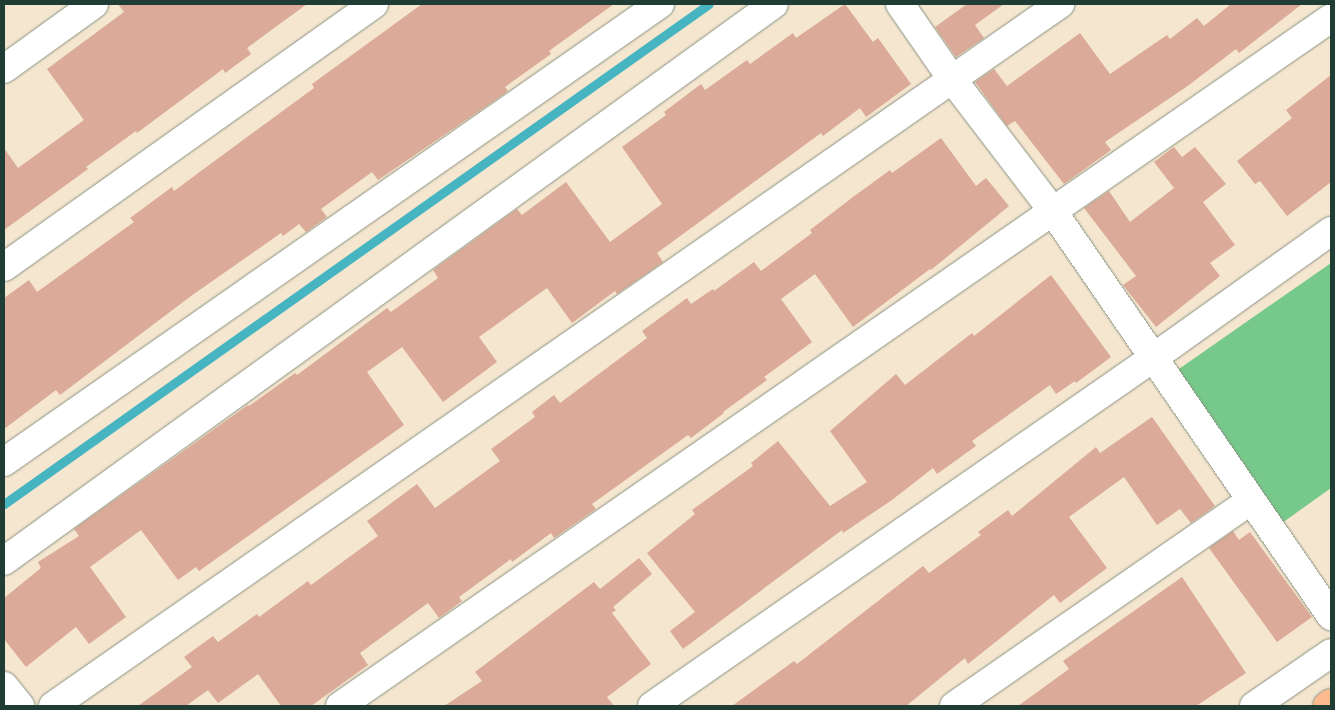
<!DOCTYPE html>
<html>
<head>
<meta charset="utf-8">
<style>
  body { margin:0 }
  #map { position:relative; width:1335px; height:710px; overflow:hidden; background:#f4e6cf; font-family:"IM FELL DW Pica",serif }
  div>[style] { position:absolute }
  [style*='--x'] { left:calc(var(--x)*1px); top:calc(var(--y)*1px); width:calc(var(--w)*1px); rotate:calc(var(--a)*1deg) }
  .green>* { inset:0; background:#77c98b }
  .stream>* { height:9px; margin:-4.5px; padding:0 4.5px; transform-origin:4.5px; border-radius:4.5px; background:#47b5c1 }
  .building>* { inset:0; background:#dbaa98 }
  .roads { filter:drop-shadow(0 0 1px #8a9282) drop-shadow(0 0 1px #8a9282) }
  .minor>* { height:28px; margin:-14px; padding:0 14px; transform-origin:14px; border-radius:14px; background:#fff }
  .primary>* { height:28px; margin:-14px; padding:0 14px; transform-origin:14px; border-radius:14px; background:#fbbb8c }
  span { translate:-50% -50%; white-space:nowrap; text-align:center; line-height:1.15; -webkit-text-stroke:4px #fff; paint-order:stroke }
  .frame { position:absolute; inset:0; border:5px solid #1f3d34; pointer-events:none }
</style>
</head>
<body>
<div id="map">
  <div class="green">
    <i style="clip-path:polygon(1331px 263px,1331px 488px,1282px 523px,1176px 371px)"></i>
  </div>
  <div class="stream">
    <i style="--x:4;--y:504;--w:864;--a:-35.35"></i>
  </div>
  <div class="building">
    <i style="clip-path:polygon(118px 4px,307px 4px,247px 48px,251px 54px,225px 73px,223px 69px,137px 133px,136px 131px,86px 167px,88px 169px,4px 230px,4px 148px,18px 168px,84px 120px,47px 69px,124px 12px)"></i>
    <i style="clip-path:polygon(422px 4px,614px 4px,549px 51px,551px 54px,505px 87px,508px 91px,491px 103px,378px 180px,372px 172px,321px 209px,327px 217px,306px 232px,299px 224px,283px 236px,281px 233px,191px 296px,60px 395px,56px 390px,4px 429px,4px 298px,29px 280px,37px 292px,134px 222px,130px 218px,172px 187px,174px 191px,224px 154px,314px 88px,312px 84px)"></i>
    <i style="clip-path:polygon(845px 4px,873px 42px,878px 38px,911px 84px,866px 117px,860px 108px,823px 136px,821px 133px,657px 253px,663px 262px,617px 294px,615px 291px,572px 323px,547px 288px,479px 337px,497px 362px,443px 402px,402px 347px,367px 372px,404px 425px,199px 571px,196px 567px,178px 580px,141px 530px,90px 567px,126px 617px,89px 644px,76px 627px,26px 667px,4px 639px,4px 598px,41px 568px,38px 562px,79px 536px,74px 529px,248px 405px,249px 406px,295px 373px,297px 375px,387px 308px,391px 312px,438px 278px,433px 270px,517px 209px,522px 215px,566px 182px,610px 242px,662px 204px,622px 147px,666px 115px,664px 112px,701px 84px,705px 90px,747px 60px,750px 64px,793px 33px,796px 38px)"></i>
    <i style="clip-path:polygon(967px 4px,1004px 4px,975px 25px,984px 38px,956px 57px,935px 27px)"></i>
    <i style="clip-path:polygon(1231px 4px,1302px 4px,1239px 53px,1236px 49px,1189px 85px,1105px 142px,1111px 150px,1064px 184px,1015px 121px,1007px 126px,975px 82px,994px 69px,1007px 86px,1080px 33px,1110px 74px,1167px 35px,1170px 39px,1197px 18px,1204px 26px)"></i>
    <i style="clip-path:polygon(1331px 75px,1331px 182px,1287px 216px,1260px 181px,1255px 184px,1237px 161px,1292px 118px,1286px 110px)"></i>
    <i style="clip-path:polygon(941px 138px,976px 186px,986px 178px,1009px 206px,931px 270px,930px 269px,853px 327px,815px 274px,781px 299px,812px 342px,764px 377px,767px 380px,723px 412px,724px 413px,691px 438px,688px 435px,592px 504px,596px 509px,554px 538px,551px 533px,512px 562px,511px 559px,459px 597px,462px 601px,439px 618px,428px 603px,360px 653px,368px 665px,311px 706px,281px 706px,258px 674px,218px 703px,208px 690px,186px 706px,138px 706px,192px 667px,184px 657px,213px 636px,218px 642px,257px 614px,259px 617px,308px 581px,311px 585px,378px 536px,367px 521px,417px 484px,435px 508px,500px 461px,491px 449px,535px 417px,532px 412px,554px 395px,560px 403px,647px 338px,642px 331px,687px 298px,691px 304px,713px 289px,714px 291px,754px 262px,761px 271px,812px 233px,810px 230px,853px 197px,890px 170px,892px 173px)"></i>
    <i style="clip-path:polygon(1174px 147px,1182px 157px,1195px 147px,1226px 184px,1203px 202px,1235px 245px,1210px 263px,1220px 276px,1156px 327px,1123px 285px,1136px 276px,1084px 208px,1109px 191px,1130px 222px,1174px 188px,1154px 162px)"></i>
    <i style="clip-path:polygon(1051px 275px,1111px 357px,1076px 383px,1075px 381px,1056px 394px,1050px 385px,972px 441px,976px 446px,937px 474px,933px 468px,892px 500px,843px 533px,842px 530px,683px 649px,670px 631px,695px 612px,647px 553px,695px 514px,692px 510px,753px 466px,751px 463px,778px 441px,830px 506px,867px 482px,830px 431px,896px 374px,905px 385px,972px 333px,974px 336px)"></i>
    <i style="clip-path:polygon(1152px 417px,1215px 506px,1191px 523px,1180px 509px,1157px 525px,1124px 477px,1069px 517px,1107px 568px,1060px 603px,1054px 595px,968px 664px,965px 658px,906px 706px,732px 706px,794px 661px,797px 664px,923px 566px,929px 573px,981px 535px,978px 532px,1008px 510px,1012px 516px,1096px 447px,1100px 453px)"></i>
    <i style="clip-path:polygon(1233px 531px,1239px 540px,1250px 532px,1312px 617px,1277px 642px,1209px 548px)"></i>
    <i style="clip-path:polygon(639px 558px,652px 574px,613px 607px,616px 610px,612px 613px,651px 664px,607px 697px,614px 706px,444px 706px,482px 681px,475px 672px,594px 582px,600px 589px)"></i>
    <i style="clip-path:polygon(1182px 577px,1246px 673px,1196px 706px,1018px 706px,1069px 669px,1063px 661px)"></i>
  </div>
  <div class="roads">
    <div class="minor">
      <i style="--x:900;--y:4;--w:91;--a:55.3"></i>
      <i style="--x:952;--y:79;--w:165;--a:52.6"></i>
      <i style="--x:1052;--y:210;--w:493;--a:55.5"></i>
      <i style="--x:4;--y:69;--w:111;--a:-35.8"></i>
      <i style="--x:4;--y:267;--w:454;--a:-35.4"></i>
      <i style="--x:4;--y:462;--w:800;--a:-34.92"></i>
      <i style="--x:4;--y:561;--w:950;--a:-35.88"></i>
      <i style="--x:4;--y:686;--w:26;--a:51"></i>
      <i style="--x:53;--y:706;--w:1228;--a:-34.88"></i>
      <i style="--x:340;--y:706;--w:1206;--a:-34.77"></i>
      <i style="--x:652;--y:706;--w:610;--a:-34.78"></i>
      <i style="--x:1153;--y:358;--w:219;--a:-35.5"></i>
      <i style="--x:954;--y:706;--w:360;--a:-34.7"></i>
      <i style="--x:1254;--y:706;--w:93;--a:-34.5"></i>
    </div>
    <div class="primary">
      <i style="--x:1327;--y:706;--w:5;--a:-37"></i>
    </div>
  </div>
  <div class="frame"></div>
</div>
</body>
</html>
